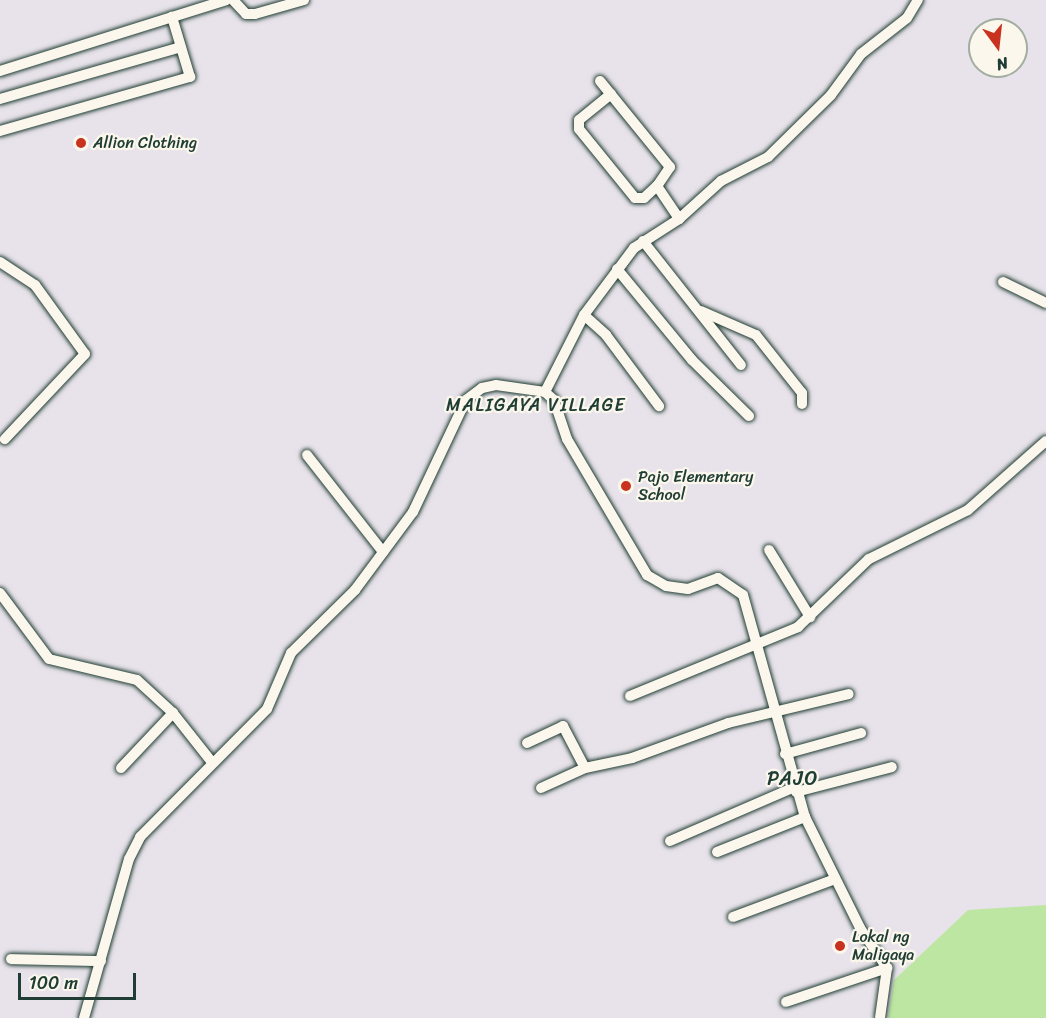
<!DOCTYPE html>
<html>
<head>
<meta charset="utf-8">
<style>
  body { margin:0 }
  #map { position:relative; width:1046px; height:1018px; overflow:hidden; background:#e8e3ea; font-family:Sriracha,sans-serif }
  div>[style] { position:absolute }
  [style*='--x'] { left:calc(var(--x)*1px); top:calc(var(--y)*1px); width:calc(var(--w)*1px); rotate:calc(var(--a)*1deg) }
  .green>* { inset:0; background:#bde6a2 }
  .roads { filter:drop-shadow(0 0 2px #1f3d34) drop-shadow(0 0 2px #1f3d34) }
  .minor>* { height:10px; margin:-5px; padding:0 5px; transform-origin:5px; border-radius:5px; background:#fbf7ec }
  .dots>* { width:16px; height:16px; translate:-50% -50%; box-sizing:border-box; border:3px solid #fbf7ec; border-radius:50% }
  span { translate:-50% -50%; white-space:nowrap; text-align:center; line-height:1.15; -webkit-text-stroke:4.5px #fbf7ec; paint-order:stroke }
  .poi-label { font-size:16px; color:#1f3d34 }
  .left { translate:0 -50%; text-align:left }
  .neighbourhood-label { font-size:18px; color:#1f3d34; letter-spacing:1.5px }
  .quarter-label { font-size:20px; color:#1f3d34; letter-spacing:1.5px }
  .north { position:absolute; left:968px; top:18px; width:60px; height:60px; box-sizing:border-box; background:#fbf7ec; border:2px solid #a3ada2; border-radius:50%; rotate:165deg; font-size:16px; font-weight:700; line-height:24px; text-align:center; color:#1f3d34 }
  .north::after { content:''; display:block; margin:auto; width:21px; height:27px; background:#c8321e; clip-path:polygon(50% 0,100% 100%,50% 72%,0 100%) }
  .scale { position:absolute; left:18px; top:973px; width:118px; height:27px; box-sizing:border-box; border:3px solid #1f3d34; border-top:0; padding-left:8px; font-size:18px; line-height:21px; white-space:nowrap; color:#1f3d34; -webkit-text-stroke:4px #fbf7ec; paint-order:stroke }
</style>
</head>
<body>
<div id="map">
  <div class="green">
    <i style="clip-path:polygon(1046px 905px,1046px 1018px,888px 1018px,894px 980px,968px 910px)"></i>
  </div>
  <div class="roads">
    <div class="minor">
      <i style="--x:233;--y:0;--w:19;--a:47"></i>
      <i style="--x:246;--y:14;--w:9;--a:0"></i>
      <i style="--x:255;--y:14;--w:51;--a:-15.9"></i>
      <i style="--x:0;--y:71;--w:237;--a:-17.4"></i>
      <i style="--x:600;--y:81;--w:111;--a:50.9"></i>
      <i style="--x:670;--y:167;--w:23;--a:124"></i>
      <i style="--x:657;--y:186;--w:40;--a:56"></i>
      <i style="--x:611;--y:94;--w:41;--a:140.9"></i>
      <i style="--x:579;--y:120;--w:9;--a:90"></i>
      <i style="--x:579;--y:129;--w:89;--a:50.9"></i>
      <i style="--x:635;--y:198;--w:9;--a:0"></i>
      <i style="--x:644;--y:198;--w:18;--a:-43"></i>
      <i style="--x:0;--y:99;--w:188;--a:-16"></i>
      <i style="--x:0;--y:131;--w:198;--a:-15.9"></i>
      <i style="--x:190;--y:77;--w:63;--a:-106.7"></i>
      <i style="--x:643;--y:241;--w:158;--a:51.7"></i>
      <i style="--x:0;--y:262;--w:42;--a:33.3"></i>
      <i style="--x:35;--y:285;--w:85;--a:54.1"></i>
      <i style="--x:85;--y:354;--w:117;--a:133.3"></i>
      <i style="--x:617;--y:269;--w:118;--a:50.5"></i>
      <i style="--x:692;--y:360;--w:80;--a:44.5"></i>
      <i style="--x:1003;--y:282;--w:48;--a:26"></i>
      <i style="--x:701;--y:311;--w:60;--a:23.6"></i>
      <i style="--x:756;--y:335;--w:74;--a:51.6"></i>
      <i style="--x:802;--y:393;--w:11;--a:90"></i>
      <i style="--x:584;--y:315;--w:30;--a:42"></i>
      <i style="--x:606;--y:335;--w:89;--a:53.3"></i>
      <i style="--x:545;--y:392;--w:86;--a:-63.1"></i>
      <i style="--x:584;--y:315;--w:84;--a:-53.3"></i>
      <i style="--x:634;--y:248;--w:54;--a:-32.8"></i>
      <i style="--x:679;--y:219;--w:57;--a:-42.1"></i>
      <i style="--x:721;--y:181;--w:53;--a:-27.1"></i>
      <i style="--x:768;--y:157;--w:88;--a:-44.5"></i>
      <i style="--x:831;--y:95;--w:51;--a:-53.8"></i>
      <i style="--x:861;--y:54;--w:58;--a:-38"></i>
      <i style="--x:907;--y:18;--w:21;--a:-59"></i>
      <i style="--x:307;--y:455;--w:123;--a:51.9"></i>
      <i style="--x:769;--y:550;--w:79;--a:58.5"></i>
      <i style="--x:0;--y:593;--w:82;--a:53.4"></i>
      <i style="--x:49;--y:659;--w:90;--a:13.4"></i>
      <i style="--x:137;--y:680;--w:49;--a:42.5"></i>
      <i style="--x:173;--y:713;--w:61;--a:51.6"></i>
      <i style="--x:630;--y:696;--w:182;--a:-22.3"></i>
      <i style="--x:798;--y:627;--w:98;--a:-43.8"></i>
      <i style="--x:869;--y:559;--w:110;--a:-26.3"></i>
      <i style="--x:968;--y:510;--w:104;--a:-41.5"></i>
      <i style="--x:527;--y:743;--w:40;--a:-25"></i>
      <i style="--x:563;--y:726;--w:47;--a:62.4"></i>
      <i style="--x:785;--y:754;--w:79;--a:-15.4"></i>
      <i style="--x:121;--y:768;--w:76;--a:-46.6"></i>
      <i style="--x:541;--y:788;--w:48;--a:-24.4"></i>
      <i style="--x:585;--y:768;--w:48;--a:-12"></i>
      <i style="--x:632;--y:758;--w:102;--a:-20"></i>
      <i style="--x:728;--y:723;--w:124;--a:-13.5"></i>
      <i style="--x:796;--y:792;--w:99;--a:-14.6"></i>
      <i style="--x:670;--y:841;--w:136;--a:-23.4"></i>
      <i style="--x:717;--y:852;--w:95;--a:-21.7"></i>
      <i style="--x:733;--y:917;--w:109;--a:-20.4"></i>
      <i style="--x:11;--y:959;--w:90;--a:1.3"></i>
      <i style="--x:786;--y:1002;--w:107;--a:-18.6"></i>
      <i style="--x:84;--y:1018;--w:165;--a:-74.2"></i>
      <i style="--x:129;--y:859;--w:25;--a:-63"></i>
      <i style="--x:140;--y:837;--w:180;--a:-45.2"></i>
      <i style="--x:267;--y:709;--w:61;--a:-66.8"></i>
      <i style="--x:291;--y:653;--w:90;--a:-44.5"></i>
      <i style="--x:355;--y:590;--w:97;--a:-53.4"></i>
      <i style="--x:413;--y:512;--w:124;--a:-64.7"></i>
      <i style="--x:466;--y:400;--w:20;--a:-37"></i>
      <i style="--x:482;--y:388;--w:14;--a:-12"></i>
      <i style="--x:496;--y:385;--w:49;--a:8.1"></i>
      <i style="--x:545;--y:392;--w:12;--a:42"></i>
      <i style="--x:554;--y:400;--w:41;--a:71.6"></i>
      <i style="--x:567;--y:439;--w:158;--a:59.5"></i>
      <i style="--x:647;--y:575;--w:22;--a:30"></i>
      <i style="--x:666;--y:586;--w:22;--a:8"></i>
      <i style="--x:688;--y:589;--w:32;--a:-20"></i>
      <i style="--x:718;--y:578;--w:30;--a:34"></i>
      <i style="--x:743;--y:595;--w:230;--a:74.4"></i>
      <i style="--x:805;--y:817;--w:124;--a:63.6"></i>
      <i style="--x:860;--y:928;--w:48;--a:56"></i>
      <i style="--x:887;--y:968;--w:50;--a:98"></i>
    </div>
  </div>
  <div class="dots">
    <i style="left:81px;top:143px;background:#c8321e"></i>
    <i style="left:626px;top:486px;background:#c8321e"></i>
    <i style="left:840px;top:946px;background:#c8321e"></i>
  </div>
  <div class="poi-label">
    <span class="left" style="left:93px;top:143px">Allion Clothing</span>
    <span class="left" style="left:638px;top:486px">Pajo Elementary<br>School</span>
    <span class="left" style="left:852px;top:946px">Lokal ng<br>Maligaya</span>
  </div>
  <div class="neighbourhood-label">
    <span style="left:536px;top:405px">MALIGAYA VILLAGE</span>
  </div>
  <div class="quarter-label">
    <span style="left:793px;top:778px">PAJO</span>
  </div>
  <div class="north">N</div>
  <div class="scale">100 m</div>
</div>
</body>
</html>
